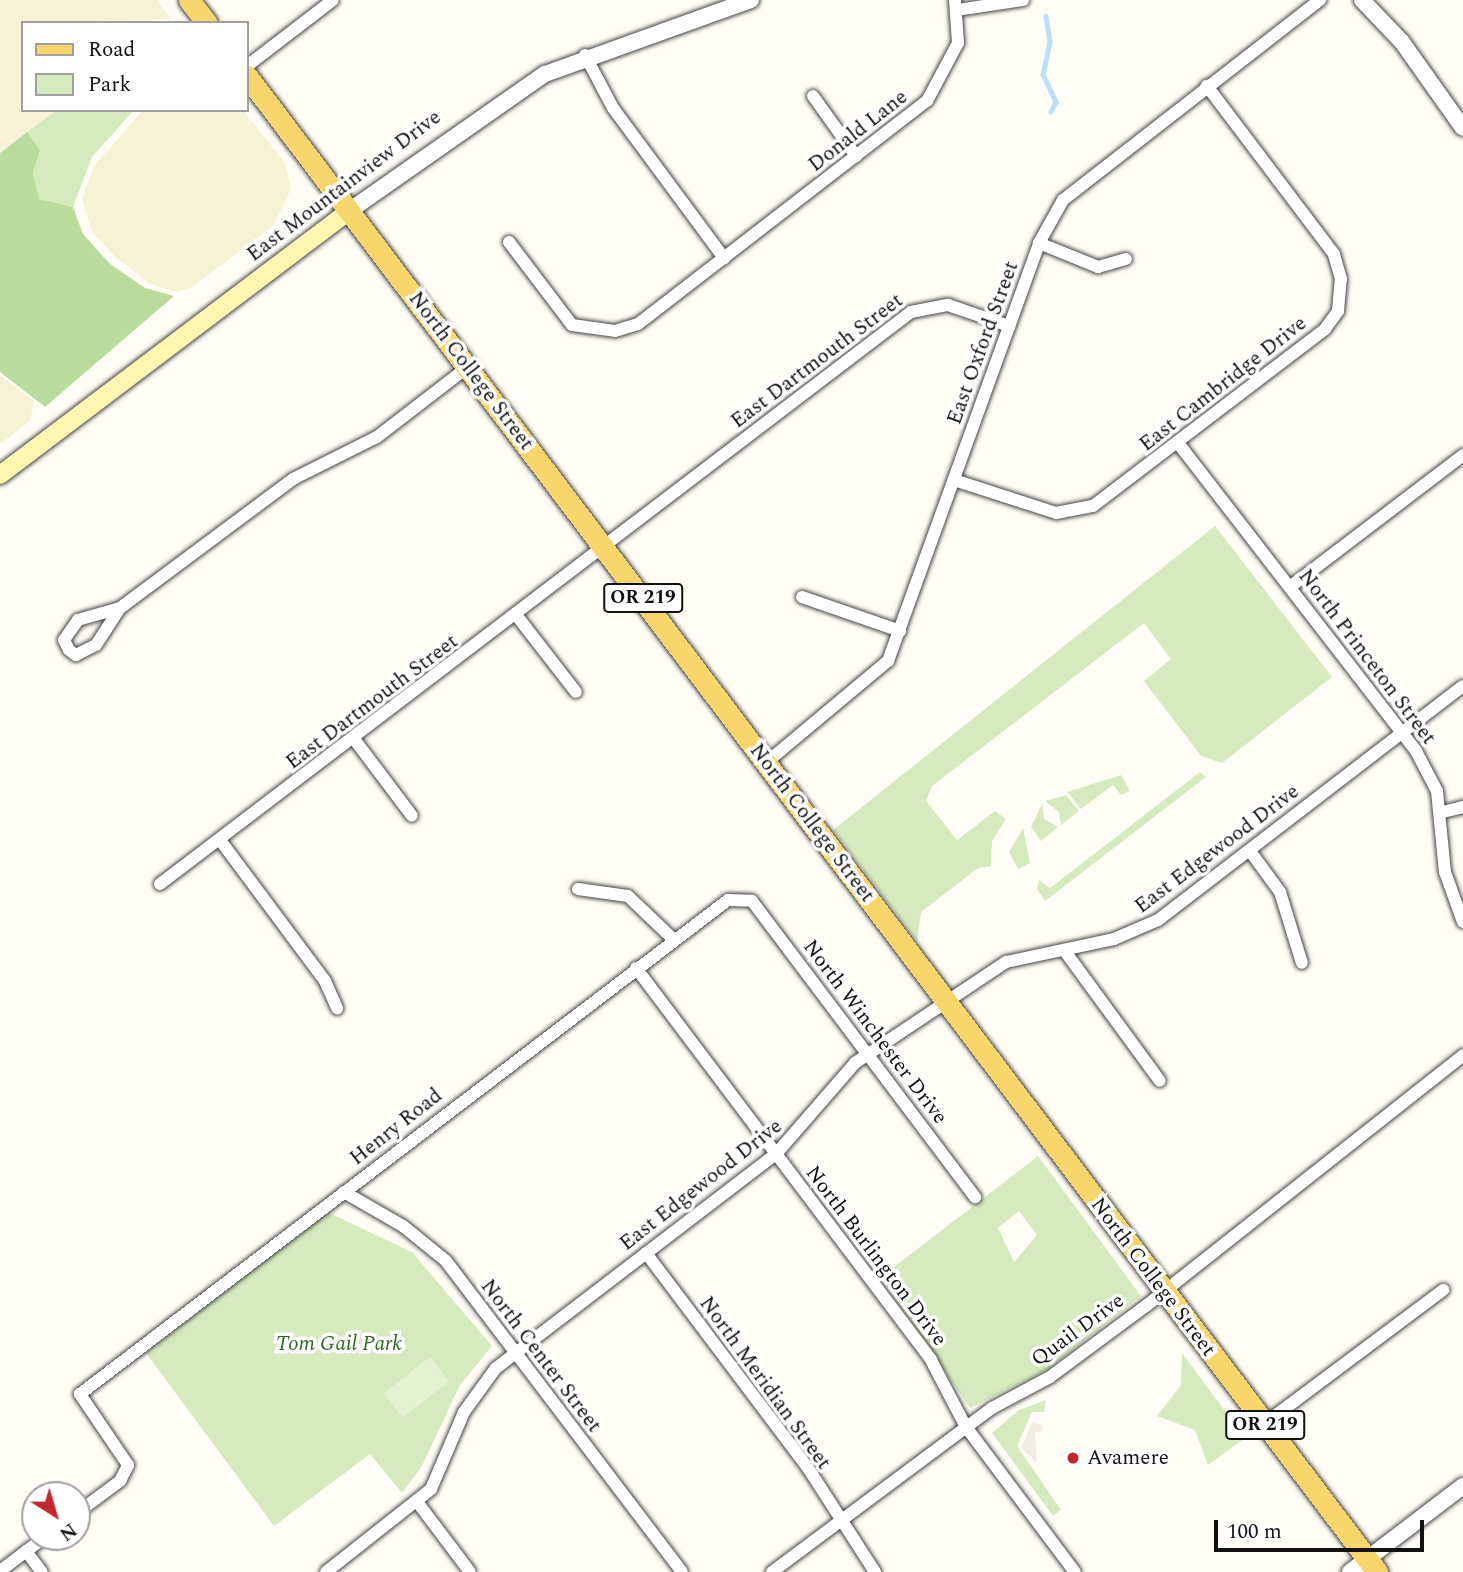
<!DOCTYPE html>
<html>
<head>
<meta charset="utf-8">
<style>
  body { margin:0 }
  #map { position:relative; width:1463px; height:1572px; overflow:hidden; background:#fffdf5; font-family:Spectral,serif }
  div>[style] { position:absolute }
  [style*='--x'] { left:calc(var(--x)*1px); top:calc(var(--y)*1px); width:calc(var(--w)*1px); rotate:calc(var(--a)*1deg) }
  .farmland>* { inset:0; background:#f6f3d4 }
  .green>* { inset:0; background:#d5ebbd }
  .forest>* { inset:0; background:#b9dc9c }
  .pitch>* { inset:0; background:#e6f2cf; transform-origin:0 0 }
  .plaza>* { inset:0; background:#f1ede2 }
  .stream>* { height:4.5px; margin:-2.25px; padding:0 2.25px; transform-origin:2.25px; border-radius:2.25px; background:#b9e0f7 }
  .roads { filter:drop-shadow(0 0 2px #444) drop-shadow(0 0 2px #444) }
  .minor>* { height:12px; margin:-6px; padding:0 6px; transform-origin:6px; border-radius:6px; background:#fff }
  .tertiary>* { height:16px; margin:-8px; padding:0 8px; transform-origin:8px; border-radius:8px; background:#fff }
  .secondary>* { height:18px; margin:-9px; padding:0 9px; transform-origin:9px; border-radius:9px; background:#fff6b0 }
  .primary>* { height:21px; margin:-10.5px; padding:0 10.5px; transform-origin:10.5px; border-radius:10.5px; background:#f9d66b }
  .dots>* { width:19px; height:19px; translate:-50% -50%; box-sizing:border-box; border:4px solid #fff; border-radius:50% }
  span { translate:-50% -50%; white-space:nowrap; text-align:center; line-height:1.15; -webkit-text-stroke:7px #fff; paint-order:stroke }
  .shield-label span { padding:2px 5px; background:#fff; border:2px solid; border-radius:5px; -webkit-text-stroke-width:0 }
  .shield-label { font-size:19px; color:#111; font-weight:700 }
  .street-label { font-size:21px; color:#111 }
  .park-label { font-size:21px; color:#2f6b1f; font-style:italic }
  .poi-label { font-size:21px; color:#111 }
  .left { translate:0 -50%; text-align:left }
  .legend { position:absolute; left:21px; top:21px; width:228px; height:91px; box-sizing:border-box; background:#fff; border:2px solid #a0a0a0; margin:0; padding:9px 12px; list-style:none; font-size:21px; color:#111 }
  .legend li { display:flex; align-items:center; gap:14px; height:35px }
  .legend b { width:35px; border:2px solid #a0a0a0 }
  .north { position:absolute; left:21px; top:1481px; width:70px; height:70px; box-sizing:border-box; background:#fff; border:2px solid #a0a0a0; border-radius:50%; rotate:143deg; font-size:19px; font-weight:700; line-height:28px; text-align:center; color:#111 }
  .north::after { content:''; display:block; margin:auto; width:24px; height:32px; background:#c4262e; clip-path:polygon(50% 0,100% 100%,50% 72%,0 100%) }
  .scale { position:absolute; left:1214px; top:1520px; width:210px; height:32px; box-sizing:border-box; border:4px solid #111; border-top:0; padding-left:9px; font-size:21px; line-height:24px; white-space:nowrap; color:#111; -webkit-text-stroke:5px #fff; paint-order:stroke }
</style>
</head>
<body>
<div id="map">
  <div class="farmland">
    <i style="clip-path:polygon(0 0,157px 0,171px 19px,23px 23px,23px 110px,57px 110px,0 152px)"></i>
    <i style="clip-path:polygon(143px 110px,243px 110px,285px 163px,291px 189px,273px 226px,191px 288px,176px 292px,150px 284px,116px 257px,92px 232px,82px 199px,94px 166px)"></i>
    <i style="clip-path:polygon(0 375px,34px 401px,30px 421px,0 444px)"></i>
  </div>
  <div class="green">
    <i style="clip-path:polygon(57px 110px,134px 110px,92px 157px,73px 207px,39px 199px,33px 173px,40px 150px,27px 132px)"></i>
    <i style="clip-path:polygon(1215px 526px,1332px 677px,1222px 763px,1201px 756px,1144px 681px,1171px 659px,1144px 623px,932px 786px,926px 801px,957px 840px,995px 811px,1006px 819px,992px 841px,991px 866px,978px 868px,921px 912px,917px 941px,833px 830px)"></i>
    <i style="clip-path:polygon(1200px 772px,1206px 777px,1045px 901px,1037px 889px,1039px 880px,1050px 888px)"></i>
    <i style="clip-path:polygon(1121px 775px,1130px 791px,1121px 795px,1113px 785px,1081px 809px,1067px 792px)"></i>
    <i style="clip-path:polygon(1066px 795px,1079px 811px,1061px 825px,1059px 812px,1045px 801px)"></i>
    <i style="clip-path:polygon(1042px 804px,1044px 819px,1058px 827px,1041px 841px,1031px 827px)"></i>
    <i style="clip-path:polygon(1023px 828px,1030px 863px,1018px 869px,1009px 852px)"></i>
    <i style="clip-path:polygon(evenodd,1038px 1156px,1141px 1296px,1048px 1369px,970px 1408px,881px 1277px,1038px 1156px,1019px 1211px,1037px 1235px,1014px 1262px,998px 1228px,1019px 1211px)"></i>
    <i style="clip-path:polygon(327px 1212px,412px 1252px,492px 1346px,460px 1385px,422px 1466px,402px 1493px,370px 1454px,274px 1526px,146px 1353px)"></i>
    <i style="clip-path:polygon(1182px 1353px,1245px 1438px,1208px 1465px,1195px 1430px,1157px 1416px,1181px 1385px)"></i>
    <i style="clip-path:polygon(1046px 1400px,1044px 1412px,1032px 1412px,1017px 1446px,1061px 1510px,1053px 1516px,992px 1433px,1019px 1410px)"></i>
  </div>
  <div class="forest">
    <i style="clip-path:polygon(27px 132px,40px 150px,33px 173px,39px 199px,73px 207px,83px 234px,109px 263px,145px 288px,174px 296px,45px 407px,0 372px,0 153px)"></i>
  </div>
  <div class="pitch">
    <i style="left:430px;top:1357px;width:31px;height:59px;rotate:52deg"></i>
  </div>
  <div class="plaza">
    <i style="clip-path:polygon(1032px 1423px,1043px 1425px,1042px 1432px,1035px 1432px,1037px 1463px,1021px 1448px)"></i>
  </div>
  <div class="stream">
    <i style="--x:1046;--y:16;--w:26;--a:81"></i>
    <i style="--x:1050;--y:42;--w:33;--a:102"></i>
    <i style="--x:1043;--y:74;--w:31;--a:65"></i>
    <i style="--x:1056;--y:102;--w:11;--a:117"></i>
  </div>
  <div class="roads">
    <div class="minor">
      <i style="--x:957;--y:10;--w:67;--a:-8.6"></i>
      <i style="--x:585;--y:55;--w:60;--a:62.2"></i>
      <i style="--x:613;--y:108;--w:187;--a:53.5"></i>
      <i style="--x:247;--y:66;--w:108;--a:-37.5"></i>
      <i style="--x:813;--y:96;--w:74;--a:54.4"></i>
      <i style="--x:509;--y:242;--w:104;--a:52.8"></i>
      <i style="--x:572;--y:325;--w:43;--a:7.9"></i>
      <i style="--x:615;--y:331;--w:24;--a:-17"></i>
      <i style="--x:638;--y:324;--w:365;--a:-37.7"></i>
      <i style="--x:927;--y:101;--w:66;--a:-61.9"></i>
      <i style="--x:958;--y:43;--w:43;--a:-94"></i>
      <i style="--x:1039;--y:243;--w:64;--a:22.1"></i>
      <i style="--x:1098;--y:267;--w:29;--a:-16"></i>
      <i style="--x:1178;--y:443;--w:389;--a:52.3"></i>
      <i style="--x:1416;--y:751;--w:45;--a:62.3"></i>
      <i style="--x:1437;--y:791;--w:81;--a:84.4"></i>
      <i style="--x:1445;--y:872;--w:53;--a:70.2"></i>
      <i style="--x:954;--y:480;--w:107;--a:17.9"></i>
      <i style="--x:1056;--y:513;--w:38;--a:-11"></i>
      <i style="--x:1093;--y:506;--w:292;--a:-37.3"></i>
      <i style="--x:1325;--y:329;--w:22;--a:-54"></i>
      <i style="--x:1338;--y:311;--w:32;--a:-85"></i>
      <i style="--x:1341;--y:279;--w:26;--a:-106"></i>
      <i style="--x:1334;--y:254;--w:211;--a:-127.1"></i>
      <i style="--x:1290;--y:587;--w:218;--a:-37.3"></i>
      <i style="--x:802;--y:597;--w:104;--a:19.1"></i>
      <i style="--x:120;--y:608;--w:44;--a:164.1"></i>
      <i style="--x:78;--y:620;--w:24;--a:125"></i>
      <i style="--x:64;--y:640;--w:11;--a:63"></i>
      <i style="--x:69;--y:650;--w:9;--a:36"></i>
      <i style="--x:76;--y:655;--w:22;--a:-27"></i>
      <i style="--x:96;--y:645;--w:44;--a:-57"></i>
      <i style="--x:120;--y:608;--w:216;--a:-36.7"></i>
      <i style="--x:293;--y:479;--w:94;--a:-26.6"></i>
      <i style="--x:377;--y:437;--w:115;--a:-37.6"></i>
      <i style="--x:517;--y:616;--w:96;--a:52.2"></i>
      <i style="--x:354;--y:739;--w:96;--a:53"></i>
      <i style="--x:767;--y:762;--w:158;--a:-39.9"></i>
      <i style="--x:888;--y:661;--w:444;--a:-70.1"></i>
      <i style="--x:1039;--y:243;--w:49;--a:-60.8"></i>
      <i style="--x:1063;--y:200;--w:326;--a:-37.9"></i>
      <i style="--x:1443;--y:812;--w:21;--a:-14"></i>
      <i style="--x:220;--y:840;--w:176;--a:53.3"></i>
      <i style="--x:325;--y:981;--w:30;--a:66"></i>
      <i style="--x:1250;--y:851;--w:51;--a:53.8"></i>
      <i style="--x:1280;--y:892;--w:74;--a:72.8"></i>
      <i style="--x:160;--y:884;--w:944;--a:-37.29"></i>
      <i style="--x:911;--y:312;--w:38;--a:-11"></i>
      <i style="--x:948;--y:305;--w:65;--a:19"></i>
      <i style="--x:578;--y:889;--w:50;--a:8"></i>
      <i style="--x:628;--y:896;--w:64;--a:43.7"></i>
      <i style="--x:1064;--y:950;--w:162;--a:53.8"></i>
      <i style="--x:636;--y:968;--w:491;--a:53"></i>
      <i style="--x:931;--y:1360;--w:76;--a:62.4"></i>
      <i style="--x:966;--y:1427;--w:181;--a:53.1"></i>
      <i style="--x:344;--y:1192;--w:68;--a:30"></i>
      <i style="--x:403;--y:1226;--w:55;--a:39.1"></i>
      <i style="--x:446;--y:1261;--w:390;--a:52.8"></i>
      <i style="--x:646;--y:1253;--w:269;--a:53"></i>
      <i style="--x:808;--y:1468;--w:124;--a:57.2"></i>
      <i style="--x:1264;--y:1424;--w:224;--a:-36.8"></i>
      <i style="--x:418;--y:1503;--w:86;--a:53"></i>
      <i style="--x:77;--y:1513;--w:54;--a:-36.7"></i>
      <i style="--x:120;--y:1481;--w:18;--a:-63"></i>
      <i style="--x:128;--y:1465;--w:86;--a:-124.1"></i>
      <i style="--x:80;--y:1394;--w:815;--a:-37.32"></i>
      <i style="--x:728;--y:900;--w:24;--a:2"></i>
      <i style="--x:752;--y:901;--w:371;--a:53"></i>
      <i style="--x:26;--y:1551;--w:26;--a:53"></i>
      <i style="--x:0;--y:1571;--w:56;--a:-37.1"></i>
      <i style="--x:326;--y:1572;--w:134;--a:-38.3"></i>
      <i style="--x:431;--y:1489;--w:84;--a:-66.8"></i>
      <i style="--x:464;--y:1412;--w:54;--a:-54"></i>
      <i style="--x:496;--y:1368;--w:352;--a:-37.4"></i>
      <i style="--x:776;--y:1154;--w:121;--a:-49"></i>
      <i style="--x:855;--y:1063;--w:182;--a:-33.8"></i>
      <i style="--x:1006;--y:962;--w:110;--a:-12"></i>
      <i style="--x:1114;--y:939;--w:48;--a:-23.4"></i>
      <i style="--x:1158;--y:920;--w:384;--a:-37.5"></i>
      <i style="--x:772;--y:1572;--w:274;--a:-36.7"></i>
      <i style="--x:992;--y:1408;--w:66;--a:-28.1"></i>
      <i style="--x:1050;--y:1377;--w:121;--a:-36.6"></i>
      <i style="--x:1147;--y:1305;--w:403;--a:-38.3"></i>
    </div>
    <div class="tertiary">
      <i style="--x:1362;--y:0;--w:58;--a:46.4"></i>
      <i style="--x:1402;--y:42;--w:105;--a:54.7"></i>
      <i style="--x:349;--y:211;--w:239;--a:-35"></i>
      <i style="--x:545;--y:74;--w:219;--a:-19.8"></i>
      <i style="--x:1350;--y:1572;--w:142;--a:-37.3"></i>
    </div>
    <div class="secondary">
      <i style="--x:0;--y:475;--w:438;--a:-37.1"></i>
    </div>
    <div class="primary">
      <i style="--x:189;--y:0;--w:29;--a:52"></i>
      <i style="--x:247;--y:76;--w:1875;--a:52.93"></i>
    </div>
  </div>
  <div class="dots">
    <i style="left:1073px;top:1458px;background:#c4262e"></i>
  </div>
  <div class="shield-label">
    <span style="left:643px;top:598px">OR 219</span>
    <span style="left:1265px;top:1425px">OR 219</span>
  </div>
  <div class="street-label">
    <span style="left:858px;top:131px;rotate:-38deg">Donald Lane</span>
    <span style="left:344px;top:186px;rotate:-37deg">East Mountainview Drive</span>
    <span style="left:983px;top:343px;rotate:-70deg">East Oxford Street</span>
    <span style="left:817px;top:361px;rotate:-37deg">East Dartmouth Street</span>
    <span style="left:471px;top:371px;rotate:53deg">North College Street</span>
    <span style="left:1223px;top:384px;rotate:-38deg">East Cambridge Drive</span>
    <span style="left:1367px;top:657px;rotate:53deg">North Princeton Street</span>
    <span style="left:372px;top:702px;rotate:-37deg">East Dartmouth Street</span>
    <span style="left:812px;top:823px;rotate:53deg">North College Street</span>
    <span style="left:1217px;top:849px;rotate:-37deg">East Edgewood Drive</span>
    <span style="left:875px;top:1032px;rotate:53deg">North Winchester Drive</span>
    <span style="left:396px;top:1127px;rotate:-38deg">Henry Road</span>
    <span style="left:701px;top:1185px;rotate:-38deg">East Edgewood Drive</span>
    <span style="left:876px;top:1256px;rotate:53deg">North Burlington Drive</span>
    <span style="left:1153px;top:1277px;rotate:53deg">North College Street</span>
    <span style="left:1078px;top:1330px;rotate:-36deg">Quail Drive</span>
    <span style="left:541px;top:1356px;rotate:53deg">North Center Street</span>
    <span style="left:765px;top:1383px;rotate:54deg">North Meridian Street</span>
  </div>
  <div class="park-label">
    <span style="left:339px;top:1344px">Tom Gail Park</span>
  </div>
  <div class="poi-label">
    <span class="left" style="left:1087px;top:1458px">Avamere</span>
  </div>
  <ul class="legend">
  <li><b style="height:9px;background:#f9d66b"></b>Road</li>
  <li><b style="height:19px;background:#d5ebbd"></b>Park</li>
  </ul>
  <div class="north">N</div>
  <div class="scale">100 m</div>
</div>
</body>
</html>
